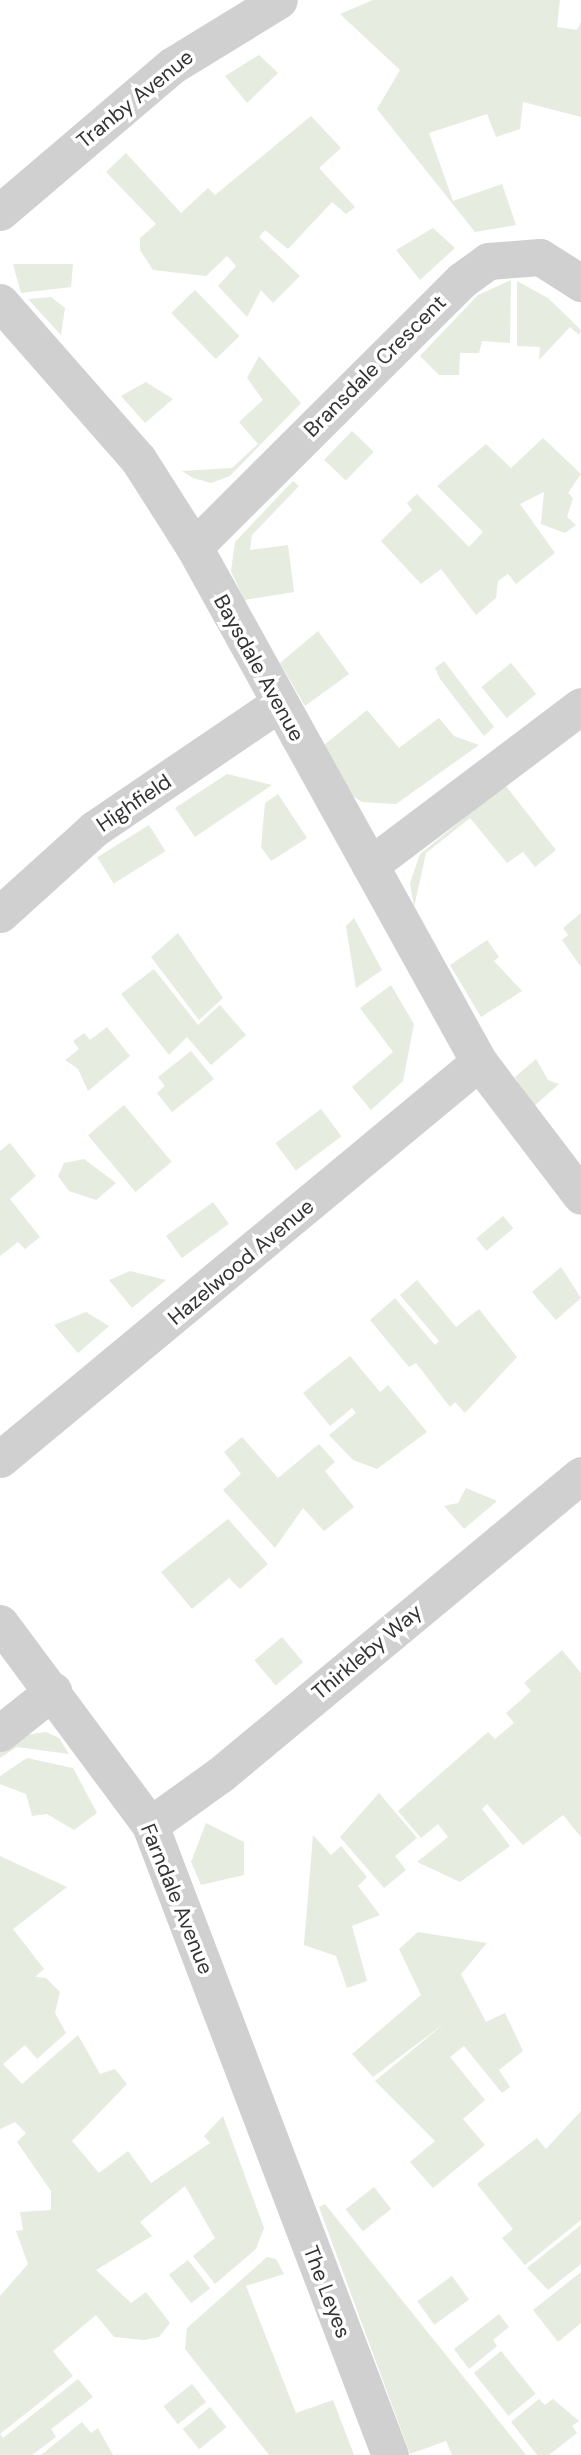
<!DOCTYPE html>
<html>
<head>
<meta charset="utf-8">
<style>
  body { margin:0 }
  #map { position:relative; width:581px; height:2455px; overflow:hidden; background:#fff; font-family:"DM Sans",sans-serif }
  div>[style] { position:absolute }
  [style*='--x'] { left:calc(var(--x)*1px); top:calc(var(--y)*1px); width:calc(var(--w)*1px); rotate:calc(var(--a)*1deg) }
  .green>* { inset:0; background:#e6ecdf; transform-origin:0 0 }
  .minor>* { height:37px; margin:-18.5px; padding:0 18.5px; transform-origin:18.5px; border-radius:18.5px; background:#d0d0d0 }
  span { translate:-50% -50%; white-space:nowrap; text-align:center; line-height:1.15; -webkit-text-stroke:7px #fff; paint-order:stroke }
  .street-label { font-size:21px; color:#333 }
</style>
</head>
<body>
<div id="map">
  <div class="green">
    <i style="clip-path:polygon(373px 0,560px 0,557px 27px,577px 30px,581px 22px,581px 117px,523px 102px,520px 129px,496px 137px,487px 114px,429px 133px,453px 201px,502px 184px,516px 225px,475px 232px,377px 109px,400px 70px,340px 14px)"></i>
    <i style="clip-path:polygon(259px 55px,278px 73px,247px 103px,225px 76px)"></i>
    <i style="clip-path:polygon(311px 116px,341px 148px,319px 168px,355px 207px,346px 214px,332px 202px,288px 249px,265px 230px,259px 237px,300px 276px,273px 303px,261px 290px,247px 317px,218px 286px,236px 266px,227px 256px,206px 276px,153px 270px,140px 250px,140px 238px,156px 224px,106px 172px,126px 153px,181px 213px,208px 188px,215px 195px)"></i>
    <i style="clip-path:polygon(433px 228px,455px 248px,420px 280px,396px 250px)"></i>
    <i style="clip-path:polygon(13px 264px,73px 264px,71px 287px,21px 293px)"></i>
    <i style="clip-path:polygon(511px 280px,510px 343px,482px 341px,479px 353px,460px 353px,459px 375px,439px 375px,420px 356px,478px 295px)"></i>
    <i style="clip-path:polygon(517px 281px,548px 298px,581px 330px,579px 335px,570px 327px,539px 360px,540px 347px,517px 346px)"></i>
    <i style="left:195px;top:290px;width:64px;height:33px;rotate:46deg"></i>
    <i style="clip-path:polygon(51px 297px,65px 308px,61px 335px,28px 299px)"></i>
    <i style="clip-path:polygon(259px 356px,301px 403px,230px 476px,211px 483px,193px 478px,182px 471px,232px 468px,258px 444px,239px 422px,263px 400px,247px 378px)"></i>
    <i style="clip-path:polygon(146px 382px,173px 399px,145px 423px,121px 396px)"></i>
    <i style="left:352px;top:431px;width:30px;height:40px;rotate:44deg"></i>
    <i style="clip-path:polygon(543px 438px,581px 474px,568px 493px,573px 498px,567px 517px,576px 525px,565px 533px,541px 524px,544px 492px,520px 504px,555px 553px,516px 584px,508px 574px,498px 581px,496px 598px,476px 615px,441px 569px,421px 584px,381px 541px,412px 510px,407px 503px,417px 494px,469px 547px,483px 532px,437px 486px,486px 444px,511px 468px)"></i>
    <i style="clip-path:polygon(293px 481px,299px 486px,252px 535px,250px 550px,288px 545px,294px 592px,244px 600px,231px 571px,235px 542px)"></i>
    <i style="clip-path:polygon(318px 631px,349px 674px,305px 706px,280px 663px)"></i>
    <i style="clip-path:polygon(444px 661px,494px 727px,484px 736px,440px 679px,435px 668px)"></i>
    <i style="left:511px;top:663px;width:40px;height:38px;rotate:51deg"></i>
    <i style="clip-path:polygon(367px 710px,399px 748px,439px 718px,454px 736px,479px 745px,396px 804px,362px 802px,348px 793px,323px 746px)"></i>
    <i style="clip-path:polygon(227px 774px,272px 785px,195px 837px,175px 808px)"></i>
    <i style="clip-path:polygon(505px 785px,556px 850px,535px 867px,523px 852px,507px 863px,470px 818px,426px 853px,414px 907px,410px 883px,420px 854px)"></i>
    <i style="clip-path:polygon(278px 794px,307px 838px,271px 861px,261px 847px,265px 803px)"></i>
    <i style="left:149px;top:825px;width:31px;height:61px;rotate:58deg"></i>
    <i style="clip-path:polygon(581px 913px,581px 967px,562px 940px,568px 935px,563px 928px)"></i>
    <i style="clip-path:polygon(354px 918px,382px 970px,356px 988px,346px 926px)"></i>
    <i style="clip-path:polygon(178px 933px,223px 998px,199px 1020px,151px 957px)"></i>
    <i style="clip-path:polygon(487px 940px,499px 957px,494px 961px,522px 991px,481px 1017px,450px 965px)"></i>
    <i style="clip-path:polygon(154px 969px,198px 1025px,220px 1005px,246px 1035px,211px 1065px,187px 1037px,169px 1055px,121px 994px)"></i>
    <i style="clip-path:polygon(391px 985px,414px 1024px,403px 1081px,371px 1110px,352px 1087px,393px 1052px,360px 1008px)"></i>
    <i style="clip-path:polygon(107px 1027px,130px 1056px,88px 1091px,78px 1069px,65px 1060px,79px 1049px,73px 1041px,84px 1033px,90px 1040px)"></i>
    <i style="clip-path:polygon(191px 1051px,214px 1079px,172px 1112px,157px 1093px,165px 1086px,158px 1077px)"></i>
    <i style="clip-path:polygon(536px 1059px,548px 1080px,559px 1084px,533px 1107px,515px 1077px)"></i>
    <i style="left:124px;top:1105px;width:74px;height:47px;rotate:50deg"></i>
    <i style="left:321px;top:1109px;width:34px;height:57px;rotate:53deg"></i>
    <i style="clip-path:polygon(10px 1143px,36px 1176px,10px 1199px,40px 1237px,25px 1249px,18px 1242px,0 1256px,0 1151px)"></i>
    <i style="clip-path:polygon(84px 1159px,116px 1183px,96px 1200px,69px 1191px,58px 1176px,64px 1163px)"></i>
    <i style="left:213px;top:1202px;width:27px;height:58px;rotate:54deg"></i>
    <i style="left:503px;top:1216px;width:16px;height:35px;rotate:50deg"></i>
    <i style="clip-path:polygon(561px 1267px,581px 1298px,556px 1320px,532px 1292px)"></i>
    <i style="clip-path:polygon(130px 1271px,166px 1280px,132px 1308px,109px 1280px)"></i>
    <i style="clip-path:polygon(417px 1280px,456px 1327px,479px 1309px,517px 1357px,465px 1413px,455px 1402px,450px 1407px,416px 1363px,409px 1367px,370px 1320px,395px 1298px,435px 1345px,439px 1341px,400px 1295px)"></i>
    <i style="clip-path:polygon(86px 1312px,109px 1326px,78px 1353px,54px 1325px)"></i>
    <i style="clip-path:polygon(350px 1356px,380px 1392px,388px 1385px,427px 1432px,377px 1469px,353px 1460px,329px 1435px,356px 1413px,352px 1408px,330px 1426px,303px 1393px)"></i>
    <i style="clip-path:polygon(242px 1437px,278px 1478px,319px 1444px,335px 1462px,325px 1471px,354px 1507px,324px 1531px,303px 1508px,275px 1548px,223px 1490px,241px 1474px,224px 1452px)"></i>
    <i style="clip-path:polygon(466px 1488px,497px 1501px,464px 1529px,444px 1506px,458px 1503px)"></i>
    <i style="clip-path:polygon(228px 1519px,268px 1564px,240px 1589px,229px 1578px,192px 1609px,161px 1572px)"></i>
    <i style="left:282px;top:1637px;width:33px;height:36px;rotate:50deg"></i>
    <i style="clip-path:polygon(562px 1650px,581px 1673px,581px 1837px,563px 1815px,523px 1845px,487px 1804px,482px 1809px,510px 1846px,460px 1882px,417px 1862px,448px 1837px,438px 1824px,421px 1838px,398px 1811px,488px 1732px,495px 1739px,514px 1723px,506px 1713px,531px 1691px,524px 1683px)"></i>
    <i style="clip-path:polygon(46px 1732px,59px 1738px,69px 1754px,17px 1747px,0 1758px,0 1751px,24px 1735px)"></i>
    <i style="clip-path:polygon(27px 1758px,73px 1768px,97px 1813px,74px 1830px,47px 1814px,32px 1816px,26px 1794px,0 1784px,0 1776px)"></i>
    <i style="clip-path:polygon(379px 1793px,417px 1838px,395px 1856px,406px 1870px,384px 1888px,340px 1837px)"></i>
    <i style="clip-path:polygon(206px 1823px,244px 1842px,244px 1875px,201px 1885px,191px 1862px)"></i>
    <i style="clip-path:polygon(313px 1835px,331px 1855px,341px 1846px,367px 1877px,358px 1886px,380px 1915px,352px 1926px,367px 1981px,347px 1988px,336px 1956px,304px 1945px)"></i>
    <i style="clip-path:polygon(0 1856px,67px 1887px,13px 1929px,44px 1969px,35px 1977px,46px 1978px,60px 1992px,55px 2013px,66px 2033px,37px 2059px,25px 2045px,3px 2064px,22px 2084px,78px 2035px,100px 2074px,115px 2069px,127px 2084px,72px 2141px,99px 2173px,128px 2151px,151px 2183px,210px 2143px,204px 2136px,223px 2116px,264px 2228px,256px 2249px,215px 2284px,193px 2256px,215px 2238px,185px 2186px,140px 2222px,152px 2236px,96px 2270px,131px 2303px,146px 2292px,170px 2323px,159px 2337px,144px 2340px,114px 2337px,96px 2315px,53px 2351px,73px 2376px,0 2434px,0 2296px,28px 2264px,16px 2231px,23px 2230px,20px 2212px,51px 2210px,51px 2191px,17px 2142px,26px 2133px,15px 2122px,0 2129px)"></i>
    <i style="clip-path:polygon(418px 1932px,487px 1943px,461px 1974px,486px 2022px,505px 2013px,523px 2051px,499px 2070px,510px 2087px,502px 2093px,464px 2046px,450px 2057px,485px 2100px,463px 2119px,485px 2145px,433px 2188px,410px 2162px,435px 2141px,375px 2081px,445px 2023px,373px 2077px,352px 2054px,421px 1995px,399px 1949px)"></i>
    <i style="clip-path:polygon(581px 2111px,581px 2220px,525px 2265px,502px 2238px,513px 2229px,477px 2184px,537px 2138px,546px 2149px)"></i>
    <i style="left:374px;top:2187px;width:28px;height:36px;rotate:52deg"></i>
    <i style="clip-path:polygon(325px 2204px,526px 2455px,452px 2455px,446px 2441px,410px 2454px,319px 2207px)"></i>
    <i style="clip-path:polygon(581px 2225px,581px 2264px,548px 2290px,527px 2268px)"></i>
    <i style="clip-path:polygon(267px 2257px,276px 2259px,284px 2274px,246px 2286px,296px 2413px,333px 2400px,354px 2455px,269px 2455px,185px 2349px,187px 2328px)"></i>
    <i style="left:188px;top:2260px;width:36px;height:24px;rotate:52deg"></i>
    <i style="clip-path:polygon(581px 2272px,581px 2323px,558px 2342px,533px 2310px)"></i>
    <i style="left:452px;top:2276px;width:29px;height:43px;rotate:54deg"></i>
    <i style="clip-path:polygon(499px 2314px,509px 2327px,493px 2340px,497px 2346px,469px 2369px,454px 2349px)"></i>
    <i style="left:501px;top:2351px;width:55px;height:35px;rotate:51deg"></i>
    <i style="clip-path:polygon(78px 2379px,93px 2397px,51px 2429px,56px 2437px,32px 2455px,0 2455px,0 2434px,3px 2438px)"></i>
    <i style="left:192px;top:2384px;width:23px;height:36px;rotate:52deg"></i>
    <i style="clip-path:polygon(539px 2399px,545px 2405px,553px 2399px,579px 2421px,572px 2426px,577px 2433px,549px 2455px,537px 2455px,511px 2422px)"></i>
    <i style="left:210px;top:2407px;width:26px;height:35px;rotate:51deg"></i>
    <i style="clip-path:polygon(82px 2422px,91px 2433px,98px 2428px,113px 2455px,41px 2455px)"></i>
  </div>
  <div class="minor">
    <i style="--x:0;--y:212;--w:227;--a:-40.4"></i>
    <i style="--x:173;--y:65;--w:124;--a:-31.5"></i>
    <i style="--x:0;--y:302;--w:209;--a:48.7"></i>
    <i style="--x:138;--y:459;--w:104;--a:57.5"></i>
    <i style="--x:194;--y:547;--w:589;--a:61.04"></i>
    <i style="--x:479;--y:1062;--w:168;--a:52.7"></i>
    <i style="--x:194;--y:547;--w:378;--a:-44.9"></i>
    <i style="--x:462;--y:280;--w:32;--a:-36"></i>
    <i style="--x:488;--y:261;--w:52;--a:-4.4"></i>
    <i style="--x:540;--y:257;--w:49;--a:32.4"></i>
    <i style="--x:370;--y:865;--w:264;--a:-37"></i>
    <i style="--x:0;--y:914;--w:127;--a:-42.1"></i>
    <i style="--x:94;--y:829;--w:222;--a:-34.2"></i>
    <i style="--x:0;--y:1459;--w:622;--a:-39.65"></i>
    <i style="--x:0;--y:1623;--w:252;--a:53.4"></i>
    <i style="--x:150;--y:1825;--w:674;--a:69.15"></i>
    <i style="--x:0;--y:1733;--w:68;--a:-38.4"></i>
    <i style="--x:150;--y:1825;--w:87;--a:-35.7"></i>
    <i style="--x:221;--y:1774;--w:468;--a:-39.7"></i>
  </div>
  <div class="street-label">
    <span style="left:135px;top:99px;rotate:-39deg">Tranby Avenue</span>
    <span style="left:375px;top:366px;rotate:-45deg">Bransdale Crescent</span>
    <span style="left:259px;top:668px;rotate:61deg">Baysdale Avenue</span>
    <span style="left:134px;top:803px;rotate:-34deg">Highfield</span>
    <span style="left:241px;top:1262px;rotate:-40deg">Hazelwood Avenue</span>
    <span style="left:367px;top:1652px;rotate:-40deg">Thirkleby Way</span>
    <span style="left:177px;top:1899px;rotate:68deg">Farndale Avenue</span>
    <span style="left:327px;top:2292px;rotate:69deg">The Leyes</span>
  </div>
</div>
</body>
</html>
